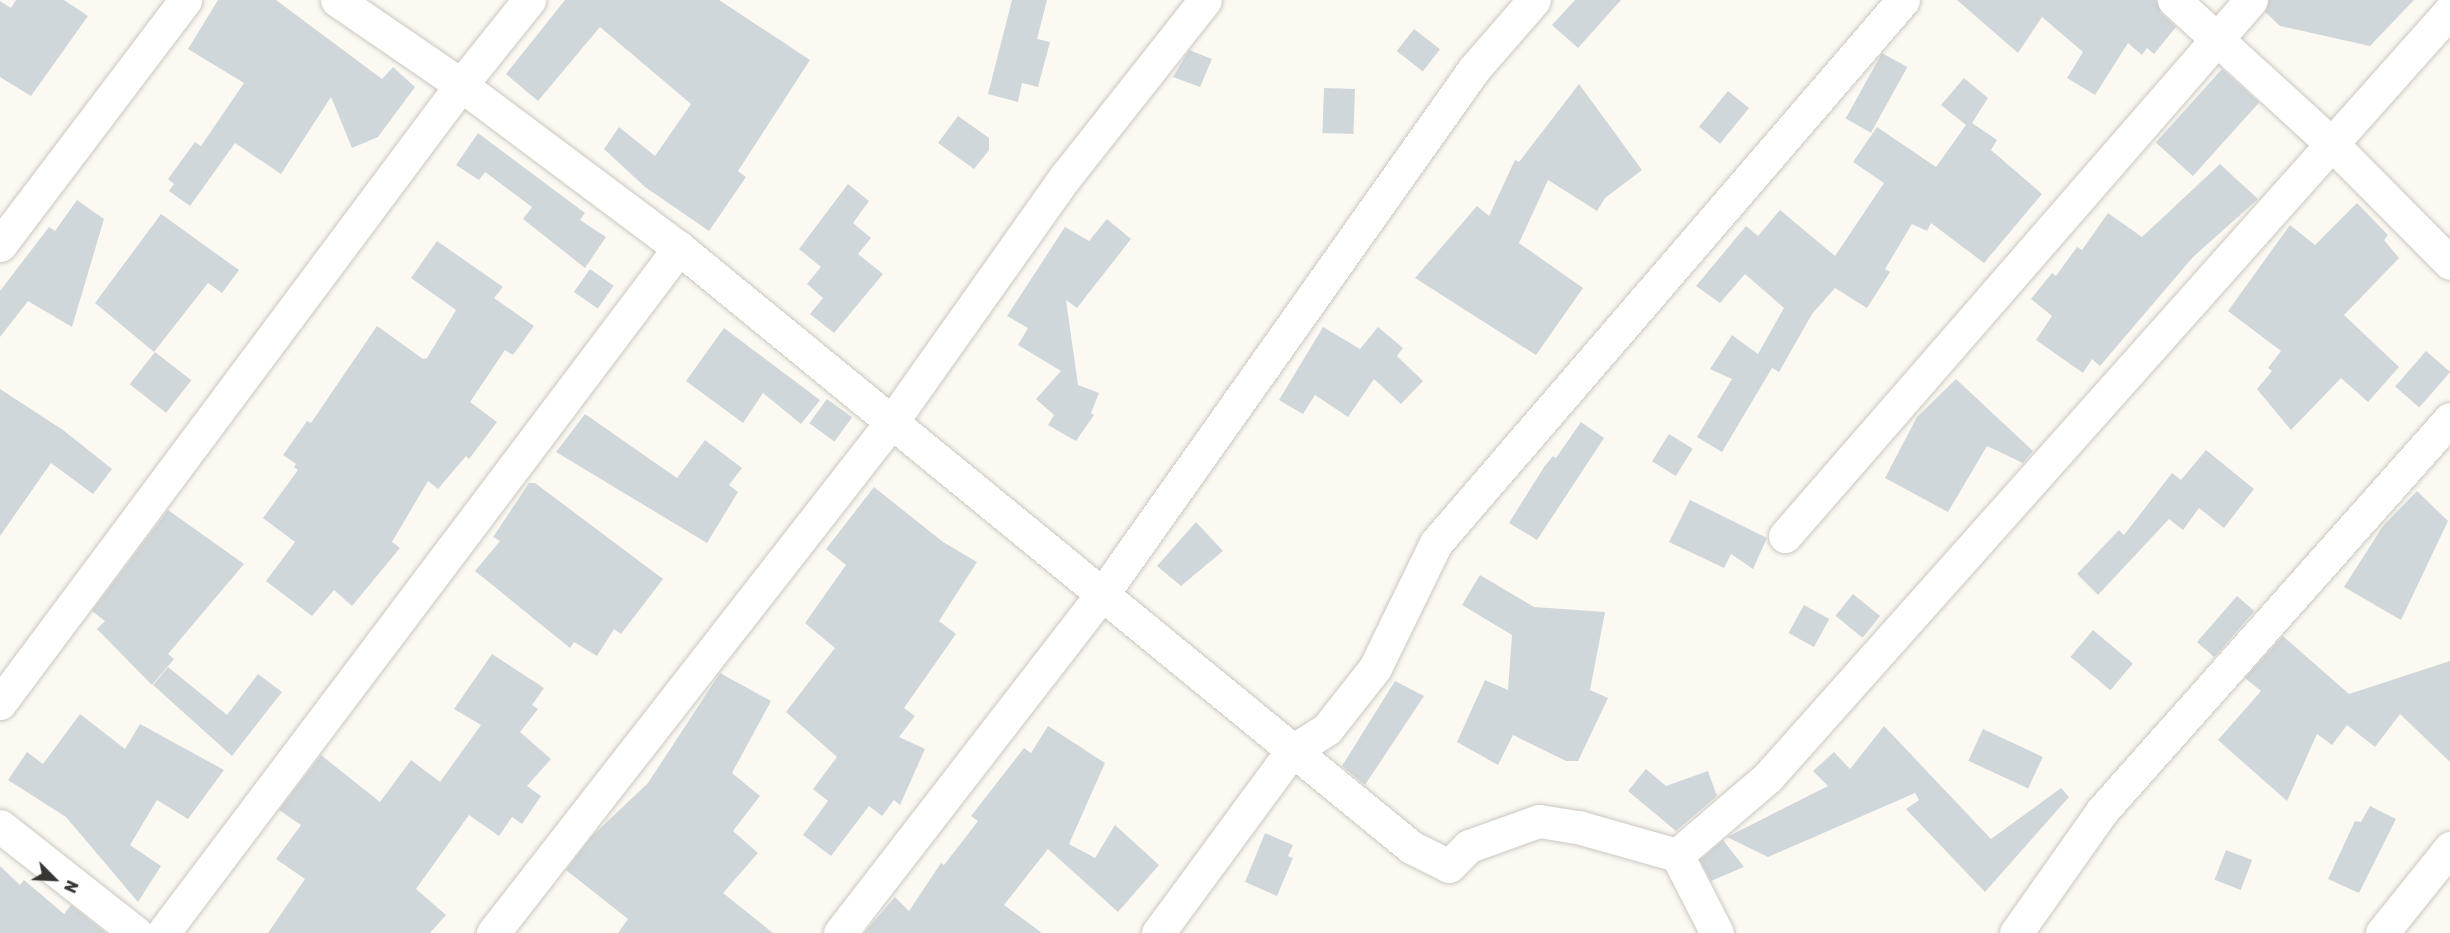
<!DOCTYPE html>
<html>
<head>
<meta charset="utf-8">
<style>
  body { margin:0 }
  #map { position:relative; width:2450px; height:933px; overflow:hidden; background:#fcf9f2; font-family:Rubik,sans-serif }
  div>[style] { position:absolute }
  [style*='--x'] { left:calc(var(--x)*1px); top:calc(var(--y)*1px); width:calc(var(--w)*1px); rotate:calc(var(--a)*1deg) }
  .building>* { inset:0; background:#d0d7da; transform-origin:0 0 }
  .roads { filter:drop-shadow(0 0 2px #cac7c1) drop-shadow(0 0 2px #cac7c1) }
  .minor>* { height:33px; margin:-16.5px; padding:0 16.5px; transform-origin:16.5px; border-radius:16.5px; background:#fff }
  span { translate:-50% -50%; white-space:nowrap; text-align:center; line-height:1.15; -webkit-text-stroke:4.5px #fff; paint-order:stroke }
  .north { position:absolute; left:24px; top:849px; width:60px; height:60px; -webkit-text-stroke:4px #fff; paint-order:stroke; rotate:114deg; font-size:16px; font-weight:700; line-height:24px; text-align:center; color:#373633 }
  .north::after { content:''; display:block; margin:auto; width:21px; height:27px; background:#373633; clip-path:polygon(50% 0,100% 100%,50% 72%,0 100%) }
</style>
</head>
<body>
<div id="map">
  <div class="building">
    <i style="clip-path:polygon(16px 0,64px 0,88px 16px,31px 96px,0 77px,0 1px,11px 8px)"></i>
    <i style="clip-path:polygon(218px 0,276px 0,382px 79px,393px 67px,415px 87px,378px 137px,352px 148px,331px 97px,281px 174px,235px 143px,190px 206px,169px 191px,174px 184px,168px 179px,195px 142px,201px 146px,244px 83px,188px 49px)"></i>
    <i style="clip-path:polygon(565px 0,719px 0,810px 60px,738px 171px,746px 177px,709px 231px,645px 187px,604px 149px,619px 127px,655px 156px,691px 104px,600px 27px,538px 101px,506px 74px)"></i>
    <i style="clip-path:polygon(1012px 0,1047px 0,1037px 39px,1050px 42px,1038px 87px,1022px 83px,1018px 102px,988px 94px)"></i>
    <i style="clip-path:polygon(1575px 0,1621px 0,1578px 48px,1552px 25px)"></i>
    <i style="clip-path:polygon(1957px 0,2156px 0,2161px 13px,2176px 27px,2154px 54px,2147px 48px,2142px 55px,2128px 43px,2095px 95px,2067px 78px,2083px 52px,2042px 17px,2018px 53px)"></i>
    <i style="clip-path:polygon(2269px 0,2414px 0,2370px 46px,2280px 26px,2265px 12px)"></i>
    <i style="left:1414px;top:29px;width:33px;height:28px;rotate:38deg"></i>
    <i style="clip-path:polygon(1189px 50px,1212px 59px,1200px 87px,1173px 77px)"></i>
    <i style="left:1882px;top:53px;width:29px;height:75px;rotate:29deg"></i>
    <i style="left:2222px;top:69px;width:50px;height:99px;rotate:42deg"></i>
    <i style="clip-path:polygon(1964px 78px,1988px 98px,1972px 123px,1997px 140px,1991px 150px,2042px 194px,1984px 263px,1931px 223px,1927px 231px,1912px 224px,1885px 269px,1890px 272px,1867px 308px,1835px 288px,1812px 314px,1779px 372px,1772px 368px,1722px 452px,1697px 437px,1732px 379px,1710px 369px,1732px 335px,1758px 354px,1784px 308px,1745px 274px,1720px 303px,1696px 286px,1746px 226px,1758px 236px,1780px 210px,1835px 256px,1884px 183px,1853px 162px,1877px 127px,1936px 167px,1966px 125px,1941px 105px)"></i>
    <i style="clip-path:polygon(1579px 84px,1642px 170px,1605px 198px,1597px 211px,1548px 180px,1519px 243px,1583px 288px,1536px 355px,1415px 278px,1477px 206px,1489px 216px,1515px 160px,1519px 162px)"></i>
    <i style="left:1324px;top:88px;width:31px;height:45px;rotate:2deg"></i>
    <i style="left:1728px;top:91px;width:27px;height:46px;rotate:39deg"></i>
    <i style="clip-path:polygon(958px 116px,989px 138px,989px 150px,974px 169px,938px 143px)"></i>
    <i style="clip-path:polygon(478px 133px,585px 213px,580px 220px,606px 237px,585px 268px,523px 219px,532px 207px,485px 172px,479px 180px,456px 165px)"></i>
    <i style="clip-path:polygon(2220px 164px,2258px 199px,2193px 257px,2100px 366px,2092px 359px,2083px 373px,2036px 340px,2052px 316px,2031px 299px,2052px 273px,2056px 276px,2077px 247px,2082px 250px,2108px 213px,2142px 237px)"></i>
    <i style="clip-path:polygon(848px 184px,869px 201px,853px 223px,871px 238px,858px 254px,883px 274px,834px 333px,810px 314px,823px 298px,807px 284px,821px 267px,799px 249px)"></i>
    <i style="clip-path:polygon(77px 200px,104px 219px,72px 327px,28px 301px,0 337px,0 291px,49px 227px,55px 231px)"></i>
    <i style="clip-path:polygon(2357px 203px,2388px 235px,2384px 240px,2399px 258px,2344px 315px,2399px 367px,2368px 402px,2341px 378px,2291px 430px,2257px 389px,2272px 371px,2268px 368px,2281px 351px,2228px 311px,2290px 225px,2315px 245px)"></i>
    <i style="clip-path:polygon(161px 214px,239px 270px,222px 293px,208px 283px,154px 352px,95px 303px)"></i>
    <i style="clip-path:polygon(1107px 219px,1131px 239px,1077px 308px,1066px 300px,1078px 385px,1099px 393px,1091px 413px,1094px 415px,1076px 441px,1048px 425px,1054px 415px,1036px 399px,1061px 371px,1018px 345px,1028px 328px,1007px 316px,1065px 227px,1089px 241px)"></i>
    <i style="clip-path:polygon(437px 241px,503px 287px,494px 298px,534px 326px,513px 355px,505px 350px,470px 402px,497px 422px,469px 459px,466px 456px,438px 489px,428px 481px,392px 542px,400px 548px,352px 606px,334px 590px,312px 616px,266px 581px,295px 542px,263px 518px,298px 470px,294px 467px,296px 464px,283px 455px,307px 421px,311px 423px,377px 326px,423px 359px,427px 358px,456px 310px,411px 278px)"></i>
    <i style="left:590px;top:269px;width:29px;height:28px;rotate:35deg"></i>
    <i style="clip-path:polygon(1323px 327px,1360px 349px,1378px 327px,1403px 348px,1397px 356px,1423px 381px,1401px 404px,1374px 379px,1348px 417px,1315px 395px,1303px 414px,1279px 400px)"></i>
    <i style="clip-path:polygon(724px 328px,820px 400px,801px 424px,763px 393px,743px 423px,686px 381px)"></i>
    <i style="left:2426px;top:351px;width:32px;height:47px;rotate:41deg"></i>
    <i style="left:155px;top:352px;width:46px;height:41px;rotate:38deg"></i>
    <i style="clip-path:polygon(1956px 379px,2033px 451px,2023px 463px,1987px 446px,1948px 512px,1885px 478px,1917px 417px)"></i>
    <i style="clip-path:polygon(0 389px,63px 430px,112px 469px,93px 494px,51px 463px,0 536px)"></i>
    <i style="left:827px;top:399px;width:31px;height:30px;rotate:36deg"></i>
    <i style="clip-path:polygon(585px 414px,677px 478px,705px 440px,742px 468px,729px 485px,738px 492px,707px 543px,556px 452px)"></i>
    <i style="clip-path:polygon(1581px 422px,1604px 438px,1537px 540px,1509px 523px,1544px 467px,1553px 456px,1556px 458px)"></i>
    <i style="left:1669px;top:434px;width:28px;height:32px;rotate:32deg"></i>
    <i style="clip-path:polygon(2206px 450px,2254px 489px,2224px 528px,2199px 508px,2183px 530px,2169px 519px,2098px 595px,2077px 574px,2119px 530px,2124px 535px,2172px 473px,2181px 480px)"></i>
    <i style="clip-path:polygon(529px 483px,535px 483px,663px 579px,621px 634px,614px 629px,597px 656px,574px 642px,570px 648px,475px 571px,500px 541px,493px 537px)"></i>
    <i style="clip-path:polygon(874px 487px,943px 542px,977px 562px,939px 621px,956px 634px,904px 708px,915px 716px,899px 737px,925px 749px,900px 805px,894px 800px,882px 816px,869px 806px,831px 856px,803px 835px,828px 801px,813px 789px,837px 757px,786px 712px,835px 648px,805px 623px,846px 565px,826px 549px)"></i>
    <i style="clip-path:polygon(2417px 491px,2448px 521px,2401px 620px,2344px 587px,2383px 526px)"></i>
    <i style="clip-path:polygon(1690px 500px,1767px 538px,1753px 569px,1731px 554px,1724px 568px,1669px 542px)"></i>
    <i style="clip-path:polygon(168px 510px,244px 564px,168px 654px,174px 659px,152px 685px,97px 629px,105px 621px,92px 611px)"></i>
    <i style="clip-path:polygon(1196px 522px,1223px 551px,1181px 586px,1157px 566px)"></i>
    <i style="clip-path:polygon(1480px 575px,1534px 607px,1605px 612px,1590px 690px,1608px 698px,1578px 761px,1566px 761px,1513px 735px,1498px 765px,1457px 742px,1485px 680px,1508px 690px,1512px 635px,1462px 605px)"></i>
    <i style="left:1853px;top:594px;width:35px;height:28px;rotate:39deg"></i>
    <i style="left:2237px;top:596px;width:23px;height:61px;rotate:41deg"></i>
    <i style="left:1804px;top:605px;width:29px;height:32px;rotate:29deg"></i>
    <i style="left:2093px;top:630px;width:52px;height:35px;rotate:40deg"></i>
    <i style="clip-path:polygon(2283px 636px,2349px 694px,2450px 661px,2450px 762px,2400px 714px,2375px 747px,2347px 725px,2332px 745px,2317px 734px,2287px 801px,2218px 740px,2261px 691px,2245px 678px)"></i>
    <i style="clip-path:polygon(492px 654px,544px 688px,532px 705px,538px 709px,520px 732px,551px 759px,527px 786px,541px 796px,522px 824px,512px 817px,499px 836px,469px 815px,416px 889px,446px 915px,430px 933px,268px 933px,305px 879px,276px 859px,301px 825px,279px 810px,321px 755px,380px 802px,411px 760px,440px 782px,481px 725px,454px 709px)"></i>
    <i style="clip-path:polygon(168px 667px,227px 715px,258px 674px,282px 692px,232px 756px,153px 685px)"></i>
    <i style="clip-path:polygon(720px 673px,771px 701px,732px 773px,760px 796px,733px 831px,758px 853px,723px 893px,773px 933px,618px 933px,628px 919px,566px 870px,592px 836px,648px 783px)"></i>
    <i style="clip-path:polygon(1395px 681px,1424px 696px,1365px 785px,1342px 766px)"></i>
    <i style="clip-path:polygon(80px 714px,125px 749px,140px 724px,224px 770px,188px 819px,157px 800px,130px 845px,161px 866px,138px 902px,66px 817px,8px 780px,27px 752px,43px 764px)"></i>
    <i style="clip-path:polygon(1048px 726px,1105px 763px,1069px 844px,1095px 858px,1115px 825px,1159px 865px,1118px 912px,1048px 849px,1004px 905px,1042px 933px,864px 933px,895px 897px,909px 911px,941px 863px,944px 865px,978px 821px,971px 816px,1024px 748px,1031px 753px)"></i>
    <i style="clip-path:polygon(1884px 726px,1991px 839px,2061px 788px,2069px 797px,1985px 892px,1906px 809px,1919px 800px,1915px 793px,1768px 857px,1727px 837px,1828px 786px,1813px 771px,1834px 752px,1850px 769px)"></i>
    <i style="left:1983px;top:729px;width:66px;height:35px;rotate:25deg"></i>
    <i style="clip-path:polygon(1646px 769px,1666px 786px,1708px 771px,1717px 796px,1676px 831px,1628px 791px)"></i>
    <i style="clip-path:polygon(2370px 806px,2396px 819px,2359px 893px,2328px 879px,2355px 821px,2361px 822px)"></i>
    <i style="clip-path:polygon(1265px 833px,1293px 845px,1288px 856px,1293px 858px,1277px 896px,1245px 882px)"></i>
    <i style="clip-path:polygon(1723px 840px,1744px 867px,1711px 881px,1700px 860px)"></i>
    <i style="left:2226px;top:850px;width:28px;height:32px;rotate:21deg"></i>
    <i style="clip-path:polygon(0 866px,20px 885px,24px 880px,64px 914px,71px 905px,106px 933px,0 933px)"></i>
  </div>
  <div class="roads">
    <div class="minor">
      <i style="--x:337;--y:0;--w:150;--a:34.4"></i>
      <i style="--x:461;--y:85;--w:272;--a:36.8"></i>
      <i style="--x:679;--y:248;--w:946;--a:39.29"></i>
      <i style="--x:1411;--y:847;--w:42;--a:26.6"></i>
      <i style="--x:1449;--y:866;--w:28;--a:-45"></i>
      <i style="--x:1469;--y:846;--w:74;--a:-19.7"></i>
      <i style="--x:1539;--y:821;--w:39;--a:9"></i>
      <i style="--x:1578;--y:827;--w:103;--a:15.8"></i>
      <i style="--x:1677;--y:855;--w:88;--a:62.9"></i>
      <i style="--x:2174;--y:0;--w:215;--a:42.4"></i>
      <i style="--x:2333;--y:145;--w:166;--a:45.2"></i>
      <i style="--x:0;--y:245;--w:307;--a:-52.9"></i>
      <i style="--x:1785;--y:536;--w:710;--a:-49"></i>
      <i style="--x:0;--y:703;--w:771;--a:-53.28"></i>
      <i style="--x:461;--y:85;--w:109;--a:-51.3"></i>
      <i style="--x:0;--y:826;--w:173;--a:38.2"></i>
      <i style="--x:1677;--y:855;--w:120;--a:-40.6"></i>
      <i style="--x:1768;--y:777;--w:1026;--a:-48.32"></i>
      <i style="--x:163;--y:933;--w:858;--a:-53.01"></i>
      <i style="--x:493;--y:933;--w:651;--a:-52.06"></i>
      <i style="--x:893;--y:420;--w:299;--a:-54.7"></i>
      <i style="--x:1066;--y:176;--w:224;--a:-51.7"></i>
      <i style="--x:840;--y:933;--w:431;--a:-52.3"></i>
      <i style="--x:1104;--y:592;--w:641;--a:-54.72"></i>
      <i style="--x:1474;--y:69;--w:91;--a:-49"></i>
      <i style="--x:1158;--y:933;--w:225;--a:-53.7"></i>
      <i style="--x:1291;--y:752;--w:43;--a:-32.6"></i>
      <i style="--x:1327;--y:729;--w:78;--a:-51.8"></i>
      <i style="--x:1375;--y:668;--w:139;--a:-64"></i>
      <i style="--x:1436;--y:543;--w:716;--a:-49.3"></i>
      <i style="--x:2016;--y:933;--w:149;--a:-54.8"></i>
      <i style="--x:2102;--y:811;--w:524;--a:-48.4"></i>
      <i style="--x:2382;--y:933;--w:109;--a:-51.3"></i>
    </div>
  </div>
  <div class="north">N</div>
</div>
</body>
</html>
